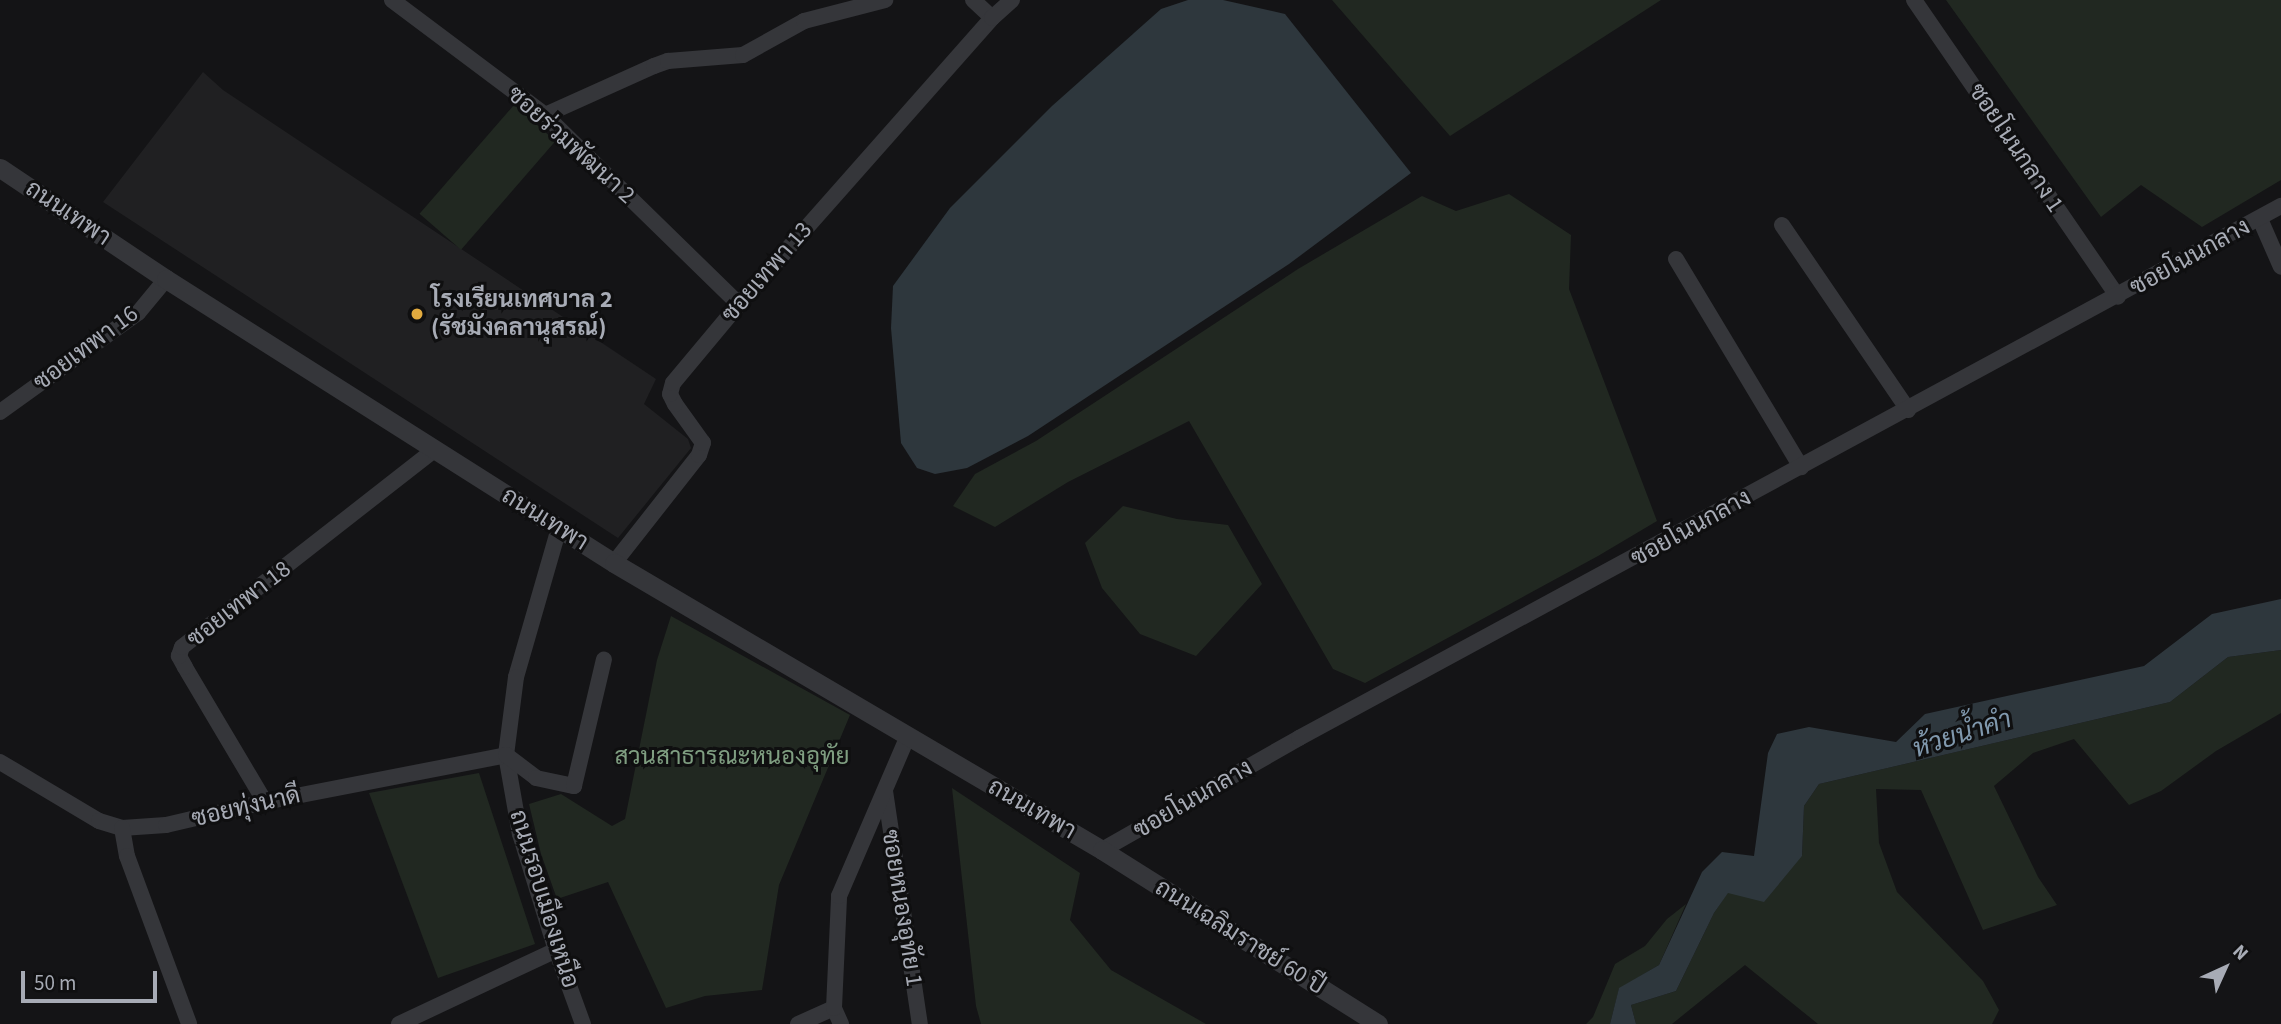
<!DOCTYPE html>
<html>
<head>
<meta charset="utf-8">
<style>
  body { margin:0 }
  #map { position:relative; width:2281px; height:1024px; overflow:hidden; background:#141416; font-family:"Source Sans 3",Sarabun,sans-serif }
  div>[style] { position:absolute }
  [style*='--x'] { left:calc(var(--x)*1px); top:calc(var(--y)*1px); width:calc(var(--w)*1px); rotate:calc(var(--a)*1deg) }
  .built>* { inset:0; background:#202022 }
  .green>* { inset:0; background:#212821; transform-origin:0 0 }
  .water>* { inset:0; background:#2e373d }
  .minor>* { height:16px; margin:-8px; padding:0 8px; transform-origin:8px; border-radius:8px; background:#35363a }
  .tertiary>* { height:19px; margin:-9.5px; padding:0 9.5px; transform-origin:9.5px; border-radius:9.5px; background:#35363a }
  .dots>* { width:19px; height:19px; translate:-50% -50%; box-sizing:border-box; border:4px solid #0f0f10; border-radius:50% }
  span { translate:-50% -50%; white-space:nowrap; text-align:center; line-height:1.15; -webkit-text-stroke:6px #0f0f10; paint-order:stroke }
  .street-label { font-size:24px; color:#a7abb5 }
  .poi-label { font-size:24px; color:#a7abb5; font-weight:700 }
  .left { translate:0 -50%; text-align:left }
  .park-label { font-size:24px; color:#7f9e81 }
  .water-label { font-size:26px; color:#8098ad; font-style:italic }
  .north { position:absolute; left:2190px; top:933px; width:70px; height:70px; -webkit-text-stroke:5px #0f0f10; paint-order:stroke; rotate:45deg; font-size:19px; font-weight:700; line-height:28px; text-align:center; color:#a7abb5 }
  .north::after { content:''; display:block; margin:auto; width:24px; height:32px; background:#a7abb5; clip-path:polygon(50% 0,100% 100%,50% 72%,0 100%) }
  .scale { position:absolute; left:21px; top:971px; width:136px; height:32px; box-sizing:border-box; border:4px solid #a7abb5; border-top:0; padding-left:9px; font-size:21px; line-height:24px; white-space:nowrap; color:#a7abb5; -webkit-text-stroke:5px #0f0f10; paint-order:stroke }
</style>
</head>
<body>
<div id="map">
  <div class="built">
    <i style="clip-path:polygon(203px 72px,223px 90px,656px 379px,644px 404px,688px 439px,691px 448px,618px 538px,103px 202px)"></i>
  </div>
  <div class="green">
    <i style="clip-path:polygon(1332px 0,1661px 0,1450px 136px)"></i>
    <i style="clip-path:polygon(1946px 0,2281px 0,2281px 180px,2202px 227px,2141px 185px,2101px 217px)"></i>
    <i style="left:514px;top:105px;width:55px;height:144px;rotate:41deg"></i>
    <i style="clip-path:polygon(1509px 194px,1571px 235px,1569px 289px,1657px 521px,1598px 556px,1365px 683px,1333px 669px,1189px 421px,1068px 482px,995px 527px,953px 506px,975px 474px,1036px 441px,1298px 269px,1422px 196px,1456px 211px)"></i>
    <i style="clip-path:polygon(1123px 506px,1177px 519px,1228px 525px,1262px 584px,1196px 656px,1140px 634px,1102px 588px,1085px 543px)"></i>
    <i style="clip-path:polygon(671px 616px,850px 715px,779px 885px,762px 990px,705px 996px,666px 1008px,608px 882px,557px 899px,541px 854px,529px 804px,561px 794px,612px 826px,625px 819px,657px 660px)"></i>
    <i style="clip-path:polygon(2281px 650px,2281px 713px,2216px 751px,2161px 791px,2129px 805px,2074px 739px,2033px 753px,1994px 786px,2038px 877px,2057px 905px,1983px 930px,1921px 790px,1876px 789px,1879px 843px,1897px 892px,1983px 981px,1999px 1010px,1992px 1024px,1818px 1024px,1745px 965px,1672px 1024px,1636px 1024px,1631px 1005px,1676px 991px,1714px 913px,1728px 892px,1802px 856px,1804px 806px,1819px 784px,2170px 702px,2228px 657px)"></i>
    <i style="clip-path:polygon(479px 773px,535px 944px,438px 978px,369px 793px)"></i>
    <i style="clip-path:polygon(952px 788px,1080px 873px,1070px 920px,1111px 970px,1206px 1024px,981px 1024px,976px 1006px)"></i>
    <i style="clip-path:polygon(1686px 904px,1659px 965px,1619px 989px,1610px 1024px,1586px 1024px,1593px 1017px,1615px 964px,1645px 946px,1667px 919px)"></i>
  </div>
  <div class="water">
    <i style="clip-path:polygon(1188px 0,1223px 0,1285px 14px,1411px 173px,1289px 264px,1028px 436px,967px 468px,935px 474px,917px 468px,901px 443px,891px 328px,893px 286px,950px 208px,1052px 106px,1161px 9px)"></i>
    <i style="clip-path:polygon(2281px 599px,2281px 650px,2228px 657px,2170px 702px,1819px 784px,1804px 806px,1802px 856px,1764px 902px,1728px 893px,1714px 913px,1676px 991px,1631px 1005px,1636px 1024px,1610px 1024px,1619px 988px,1659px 965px,1702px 872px,1722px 852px,1754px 856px,1768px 753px,1777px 734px,1809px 727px,1896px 742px,1925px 714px,2144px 666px,2212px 614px)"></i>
  </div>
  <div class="minor">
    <i style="--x:392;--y:0;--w:191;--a:36.9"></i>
    <i style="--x:545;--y:115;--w:271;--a:44.3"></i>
    <i style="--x:973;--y:0;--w:26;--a:43"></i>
    <i style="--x:1914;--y:0;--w:360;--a:55.5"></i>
    <i style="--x:545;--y:115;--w:120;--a:-24.2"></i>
    <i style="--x:654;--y:66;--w:15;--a:-20"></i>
    <i style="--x:668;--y:61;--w:75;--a:-4.6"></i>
    <i style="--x:743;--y:55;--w:70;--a:-29.1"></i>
    <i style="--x:804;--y:21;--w:84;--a:-14.5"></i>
    <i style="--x:2260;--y:219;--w:52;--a:66.4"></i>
    <i style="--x:1782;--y:225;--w:224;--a:55.7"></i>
    <i style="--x:1676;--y:259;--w:243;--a:59"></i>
    <i style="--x:0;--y:412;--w:170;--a:-35.7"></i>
    <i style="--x:138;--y:313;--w:44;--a:-50.5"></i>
    <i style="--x:559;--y:528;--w:155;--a:106.1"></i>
    <i style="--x:516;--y:677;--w:79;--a:97.3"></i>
    <i style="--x:506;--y:755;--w:80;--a:80"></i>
    <i style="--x:520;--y:834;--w:121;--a:72.8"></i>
    <i style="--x:556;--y:950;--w:79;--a:70"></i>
    <i style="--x:614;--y:563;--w:137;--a:-51.8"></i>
    <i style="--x:699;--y:455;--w:13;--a:-72"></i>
    <i style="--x:703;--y:443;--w:48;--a:-125.7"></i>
    <i style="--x:675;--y:404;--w:11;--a:-117"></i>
    <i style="--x:670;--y:394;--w:11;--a:-75"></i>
    <i style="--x:673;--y:383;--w:103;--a:-50.1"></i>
    <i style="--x:739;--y:304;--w:382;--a:-48.5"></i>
    <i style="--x:992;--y:18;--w:27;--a:-42"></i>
    <i style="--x:0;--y:762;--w:115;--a:30.8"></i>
    <i style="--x:99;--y:821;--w:24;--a:17"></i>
    <i style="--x:122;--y:828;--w:44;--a:-3.9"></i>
    <i style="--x:166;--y:825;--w:102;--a:-13.1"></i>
    <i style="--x:265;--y:802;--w:246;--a:-11"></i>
    <i style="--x:506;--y:755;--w:38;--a:37"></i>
    <i style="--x:536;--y:778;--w:39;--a:12"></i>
    <i style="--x:574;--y:786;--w:130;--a:-76.7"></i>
    <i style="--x:885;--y:791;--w:236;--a:81.5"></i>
    <i style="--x:265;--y:802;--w:157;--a:-120.7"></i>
    <i style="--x:185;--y:667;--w:13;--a:-119"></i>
    <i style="--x:179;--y:656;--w:9;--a:-72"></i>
    <i style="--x:182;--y:647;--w:321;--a:-38"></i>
    <i style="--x:122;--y:828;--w:28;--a:80"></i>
    <i style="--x:127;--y:856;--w:179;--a:69.7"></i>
    <i style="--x:1102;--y:850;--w:227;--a:-29.6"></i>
    <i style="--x:1299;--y:738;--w:1117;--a:-28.45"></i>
    <i style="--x:399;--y:1024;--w:174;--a:-25.2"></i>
    <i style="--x:798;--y:1024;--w:39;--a:-24"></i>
    <i style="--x:841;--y:1024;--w:17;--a:-114"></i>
    <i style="--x:834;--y:1008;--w:112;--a:-87.4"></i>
    <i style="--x:839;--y:896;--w:174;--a:-66.7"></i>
  </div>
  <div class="tertiary">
    <i style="--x:0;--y:168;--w:200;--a:33.8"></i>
    <i style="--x:166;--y:279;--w:530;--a:32.37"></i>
    <i style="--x:614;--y:563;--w:566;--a:30.46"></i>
    <i style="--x:1102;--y:850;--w:326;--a:32.2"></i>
  </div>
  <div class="dots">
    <i style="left:417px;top:314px;background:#e3ab3f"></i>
  </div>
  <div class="street-label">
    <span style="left:571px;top:145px;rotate:42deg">ซอยร่วมพัฒนา 2</span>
    <span style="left:2016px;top:148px;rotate:56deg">ซอยโนนกลาง 1</span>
    <span style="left:68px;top:213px;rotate:34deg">ถนนเทพา</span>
    <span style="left:2190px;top:257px;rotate:-29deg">ซอยโนนกลาง</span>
    <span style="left:767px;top:272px;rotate:-49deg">ซอยเทพา 13</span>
    <span style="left:86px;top:348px;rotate:-37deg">ซอยเทพา 16</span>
    <span style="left:545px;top:519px;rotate:32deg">ถนนเทพา</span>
    <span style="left:1691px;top:528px;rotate:-29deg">ซอยโนนกลาง</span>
    <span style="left:239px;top:604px;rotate:-38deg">ซอยเทพา 18</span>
    <span style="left:1193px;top:799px;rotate:-30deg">ซอยโนนกลาง</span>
    <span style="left:246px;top:807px;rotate:-13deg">ซอยทุ่งนาดี</span>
    <span style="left:1032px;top:809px;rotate:30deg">ถนนเทพา</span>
    <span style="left:544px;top:899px;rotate:73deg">ถนนรอบเมืองเหนือ</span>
    <span style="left:902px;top:908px;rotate:81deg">ซอยหนองอุทัย 1</span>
    <span style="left:1240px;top:937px;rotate:32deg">ถนนเฉลิมราชย์ 60 ปี</span>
  </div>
  <div class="poi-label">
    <span class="left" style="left:431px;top:314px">โรงเรียนเทศบาล 2<br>(รัชมังคลานุสรณ์)</span>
  </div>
  <div class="park-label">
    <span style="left:732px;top:757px">สวนสาธารณะหนองอุทัย</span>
  </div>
  <div class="water-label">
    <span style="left:1962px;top:734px;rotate:-18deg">ห้วยน้ำคำ</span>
  </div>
  <div class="north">N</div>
  <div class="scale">50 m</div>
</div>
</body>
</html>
